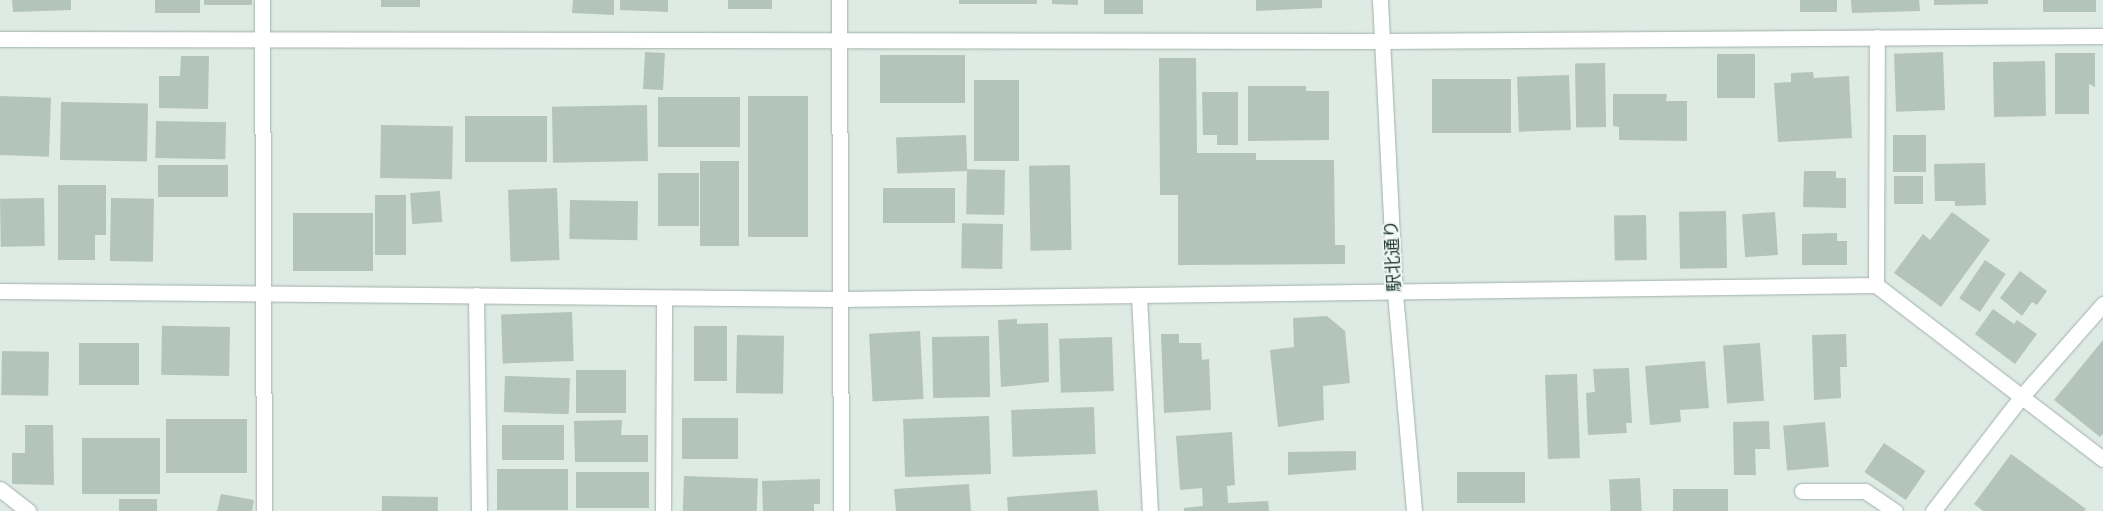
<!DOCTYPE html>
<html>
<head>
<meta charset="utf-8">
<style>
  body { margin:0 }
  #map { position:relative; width:2103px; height:511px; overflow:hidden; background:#deeae4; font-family:Jost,"Noto Sans JP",sans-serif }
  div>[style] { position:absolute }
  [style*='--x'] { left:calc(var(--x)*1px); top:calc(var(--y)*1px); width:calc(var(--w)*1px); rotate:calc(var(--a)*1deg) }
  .building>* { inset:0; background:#b3c4bd; transform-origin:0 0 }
  .roads { filter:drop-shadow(0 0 1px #a1b1ab) drop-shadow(0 0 1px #a1b1ab) }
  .street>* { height:15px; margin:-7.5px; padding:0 7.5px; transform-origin:7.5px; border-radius:7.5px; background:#fff }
  .secondary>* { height:15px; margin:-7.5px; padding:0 7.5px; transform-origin:7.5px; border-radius:7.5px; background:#fff }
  span { translate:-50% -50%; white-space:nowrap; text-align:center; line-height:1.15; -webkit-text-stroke:4px #eef6f2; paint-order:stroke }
  .street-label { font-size:18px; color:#1f3932 }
</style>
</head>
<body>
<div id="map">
  <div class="building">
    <i style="clip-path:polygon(12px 0,71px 0,71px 10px,13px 12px)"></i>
    <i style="left:155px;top:0;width:45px;height:13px"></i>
    <i style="left:204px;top:0;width:48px;height:5px"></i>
    <i style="left:381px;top:0;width:39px;height:7px"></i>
    <i style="clip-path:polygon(573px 0,614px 0,614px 15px,572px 13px)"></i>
    <i style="clip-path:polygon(620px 0,668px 0,668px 12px,620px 10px)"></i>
    <i style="left:728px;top:0;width:44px;height:9px"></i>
    <i style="left:959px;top:0;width:78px;height:4px"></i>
    <i style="clip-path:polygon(1052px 0,1078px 0,1078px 5px,1052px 4px)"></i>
    <i style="left:1104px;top:0;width:39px;height:14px"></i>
    <i style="clip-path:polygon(1256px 0,1322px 0,1322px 8px,1256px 11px)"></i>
    <i style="left:1800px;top:0;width:37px;height:12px"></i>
    <i style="clip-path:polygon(1851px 0,1919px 0,1920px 11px,1852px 13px)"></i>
    <i style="clip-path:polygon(1934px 0,1988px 0,1988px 4px,1934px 5px)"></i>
    <i style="left:2043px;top:0;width:53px;height:12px"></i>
    <i style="left:645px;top:52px;width:20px;height:37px;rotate:3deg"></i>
    <i style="left:1943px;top:52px;width:58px;height:49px;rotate:88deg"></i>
    <i style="clip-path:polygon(2055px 53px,2095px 53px,2095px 87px,2089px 84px,2089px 114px,2055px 114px)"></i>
    <i style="left:1717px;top:54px;width:38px;height:44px"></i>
    <i style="left:880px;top:55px;width:85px;height:48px"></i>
    <i style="clip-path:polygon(181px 56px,209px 56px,208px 109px,159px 108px,159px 76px,180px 76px)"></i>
    <i style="clip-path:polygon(1159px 58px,1196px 58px,1197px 153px,1256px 153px,1256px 160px,1334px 160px,1335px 245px,1345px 245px,1345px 264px,1178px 265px,1178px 195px,1160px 195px)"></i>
    <i style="left:2045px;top:61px;width:55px;height:52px;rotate:89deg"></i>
    <i style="left:1605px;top:63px;width:64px;height:30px;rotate:89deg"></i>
    <i style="clip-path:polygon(1813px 72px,1814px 78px,1849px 76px,1852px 138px,1778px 142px,1774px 83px,1791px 82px,1791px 73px)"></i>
    <i style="left:1569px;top:75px;width:55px;height:52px;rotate:88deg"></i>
    <i style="left:1432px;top:79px;width:79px;height:54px"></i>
    <i style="left:974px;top:80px;width:45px;height:81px"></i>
    <i style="clip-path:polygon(1248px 86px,1306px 86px,1306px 91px,1329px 91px,1329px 140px,1248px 141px)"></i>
    <i style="clip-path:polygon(1202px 92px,1238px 92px,1238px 145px,1217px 145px,1217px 135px,1203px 135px)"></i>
    <i style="clip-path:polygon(1613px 94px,1667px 94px,1666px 101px,1687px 101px,1687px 141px,1619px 140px,1619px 127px,1613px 126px)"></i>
    <i style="left:0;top:96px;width:51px;height:59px;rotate:2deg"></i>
    <i style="left:748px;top:96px;width:60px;height:141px"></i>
    <i style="left:740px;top:97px;width:50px;height:82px;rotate:90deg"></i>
    <i style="left:61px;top:102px;width:87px;height:58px;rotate:1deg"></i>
    <i style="left:647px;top:105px;width:56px;height:95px;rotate:89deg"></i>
    <i style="left:465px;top:116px;width:82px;height:46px"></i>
    <i style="left:156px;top:121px;width:70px;height:37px;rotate:1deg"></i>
    <i style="left:381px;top:125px;width:72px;height:53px;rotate:1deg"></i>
    <i style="left:966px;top:135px;width:36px;height:70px;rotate:88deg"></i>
    <i style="left:1893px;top:135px;width:33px;height:37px"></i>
    <i style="left:700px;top:161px;width:39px;height:85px"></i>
    <i style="clip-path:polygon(1985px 163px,1986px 205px,1955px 206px,1955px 201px,1935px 201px,1934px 164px)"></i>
    <i style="left:158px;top:165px;width:70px;height:32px"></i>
    <i style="left:1070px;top:165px;width:85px;height:41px;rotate:89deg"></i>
    <i style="left:1005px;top:170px;width:45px;height:38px;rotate:91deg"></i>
    <i style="clip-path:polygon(1804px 171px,1836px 171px,1836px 178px,1846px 178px,1846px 208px,1803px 207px)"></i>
    <i style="left:658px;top:173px;width:41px;height:53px"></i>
    <i style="left:1894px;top:176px;width:29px;height:28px"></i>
    <i style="clip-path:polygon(58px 185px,106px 185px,106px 235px,95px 235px,95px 260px,58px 260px)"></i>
    <i style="left:557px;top:188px;width:72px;height:49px;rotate:88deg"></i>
    <i style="left:883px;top:188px;width:72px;height:35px"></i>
    <i style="left:440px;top:191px;width:31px;height:30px;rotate:86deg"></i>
    <i style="left:375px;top:195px;width:31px;height:60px"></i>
    <i style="left:44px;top:198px;width:48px;height:44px;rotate:89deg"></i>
    <i style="left:111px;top:198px;width:43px;height:63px;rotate:1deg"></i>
    <i style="left:570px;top:200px;width:68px;height:39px;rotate:1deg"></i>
    <i style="left:1726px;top:211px;width:57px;height:47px;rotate:89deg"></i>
    <i style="left:1775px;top:212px;width:43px;height:33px;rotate:86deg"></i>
    <i style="clip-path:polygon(1952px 212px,1990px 240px,1941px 307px,1894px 273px,1923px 234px,1930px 240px)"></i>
    <i style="left:293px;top:213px;width:80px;height:58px"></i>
    <i style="left:1646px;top:215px;width:45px;height:32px;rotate:89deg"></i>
    <i style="left:1003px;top:224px;width:45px;height:41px;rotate:91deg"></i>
    <i style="clip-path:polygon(1837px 233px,1837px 241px,1847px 241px,1847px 265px,1802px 265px,1802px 234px)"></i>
    <i style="left:1985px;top:260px;width:25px;height:46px;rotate:34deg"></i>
    <i style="clip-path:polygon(2020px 271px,2047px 291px,2037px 305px,2032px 302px,2022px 316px,2000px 298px)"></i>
    <i style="clip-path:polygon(1993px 309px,2014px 324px,2017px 320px,2037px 334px,2015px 364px,1975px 334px)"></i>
    <i style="left:572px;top:312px;width:49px;height:71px;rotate:88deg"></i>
    <i style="clip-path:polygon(1327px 316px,1345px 331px,1350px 383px,1323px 386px,1324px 420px,1278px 427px,1270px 350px,1294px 347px,1293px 318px)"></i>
    <i style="clip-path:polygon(1017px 319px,1017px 324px,1048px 323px,1049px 382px,1001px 387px,998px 320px)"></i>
    <i style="left:694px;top:326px;width:33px;height:55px"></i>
    <i style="left:230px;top:327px;width:49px;height:68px;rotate:91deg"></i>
    <i style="left:920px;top:331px;width:68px;height:51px;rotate:87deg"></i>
    <i style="clip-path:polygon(1161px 334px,1179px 334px,1179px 343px,1201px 343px,1202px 360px,1209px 359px,1211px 410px,1164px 413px)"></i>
    <i style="clip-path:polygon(1846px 334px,1847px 367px,1840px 367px,1841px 398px,1814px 400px,1812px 335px)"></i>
    <i style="left:737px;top:335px;width:47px;height:58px;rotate:1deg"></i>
    <i style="left:989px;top:336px;width:61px;height:57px;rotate:89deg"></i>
    <i style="left:1112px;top:337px;width:54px;height:53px;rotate:88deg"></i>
    <i style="clip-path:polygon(2103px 340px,2103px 434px,2100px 437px,2054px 400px)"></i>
    <i style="left:79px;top:343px;width:60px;height:42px"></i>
    <i style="left:1760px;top:343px;width:58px;height:37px;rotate:86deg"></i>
    <i style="left:2px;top:351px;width:47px;height:44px;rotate:1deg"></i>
    <i style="clip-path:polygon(1705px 361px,1709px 408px,1680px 410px,1681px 422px,1650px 425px,1645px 366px)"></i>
    <i style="clip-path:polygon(1629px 368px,1632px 423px,1626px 423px,1627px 433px,1588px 435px,1586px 393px,1595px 392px,1593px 369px)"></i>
    <i style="left:576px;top:370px;width:50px;height:43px"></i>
    <i style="left:1577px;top:374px;width:84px;height:32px;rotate:88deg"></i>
    <i style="left:505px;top:376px;width:65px;height:36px;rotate:2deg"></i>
    <i style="left:1094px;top:407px;width:47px;height:83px;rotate:88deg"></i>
    <i style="left:989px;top:416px;width:58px;height:86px;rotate:88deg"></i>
    <i style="left:738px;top:418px;width:41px;height:56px;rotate:90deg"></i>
    <i style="left:166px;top:419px;width:81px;height:54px"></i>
    <i style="clip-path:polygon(622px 420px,621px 435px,648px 435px,648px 462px,575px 462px,574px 421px)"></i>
    <i style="clip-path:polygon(1769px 421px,1770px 449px,1755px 449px,1756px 475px,1734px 475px,1733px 422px)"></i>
    <i style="left:1825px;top:422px;width:45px;height:42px;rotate:85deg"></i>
    <i style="clip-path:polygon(25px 425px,53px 425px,54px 485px,12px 484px,12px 453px,25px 453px)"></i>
    <i style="left:502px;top:425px;width:62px;height:35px"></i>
    <i style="clip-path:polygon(1232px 432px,1235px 485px,1227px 486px,1228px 503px,1268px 501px,1269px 511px,1184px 511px,1184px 508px,1203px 506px,1202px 488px,1180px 490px,1176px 436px)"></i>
    <i style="left:82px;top:438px;width:78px;height:56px"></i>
    <i style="left:1884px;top:443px;width:50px;height:35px;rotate:34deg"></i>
    <i style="clip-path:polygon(1356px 451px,1356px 470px,1288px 475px,1288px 452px)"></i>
    <i style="clip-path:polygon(2011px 454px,2086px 509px,2084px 511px,1983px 511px,1974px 504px)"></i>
    <i style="left:497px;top:469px;width:71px;height:41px"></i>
    <i style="left:576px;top:472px;width:73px;height:36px"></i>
    <i style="left:1525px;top:472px;width:31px;height:68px;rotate:90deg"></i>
    <i style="left:684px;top:476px;width:74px;height:35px;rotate:2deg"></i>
    <i style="left:1640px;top:478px;width:33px;height:31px;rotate:87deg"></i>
    <i style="clip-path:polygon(820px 479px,820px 504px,814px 504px,814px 511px,763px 511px,762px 481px)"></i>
    <i style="clip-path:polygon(969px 484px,971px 511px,896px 511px,894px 489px)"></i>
    <i style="left:1728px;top:489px;width:22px;height:55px;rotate:90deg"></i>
    <i style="clip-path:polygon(1097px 490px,1099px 511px,1008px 511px,1007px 497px)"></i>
    <i style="clip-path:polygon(221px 494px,254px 500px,252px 511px,217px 511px)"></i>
    <i style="left:382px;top:496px;width:56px;height:15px;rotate:1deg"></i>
    <i style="left:119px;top:499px;width:38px;height:12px"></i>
  </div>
  <div class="roads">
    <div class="street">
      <i style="--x:262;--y:0;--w:511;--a:89.78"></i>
      <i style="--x:839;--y:0;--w:511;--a:89.78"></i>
      <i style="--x:0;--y:39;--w:1383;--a:0.08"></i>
      <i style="--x:1383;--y:41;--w:720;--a:-0.4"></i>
      <i style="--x:1876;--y:285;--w:286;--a:37.5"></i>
      <i style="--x:0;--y:291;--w:839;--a:0.55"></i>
      <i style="--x:839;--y:299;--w:1037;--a:-0.77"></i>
      <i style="--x:1876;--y:285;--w:248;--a:-89.8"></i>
      <i style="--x:476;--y:295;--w:216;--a:89.2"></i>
      <i style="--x:1139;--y:296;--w:215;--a:87.1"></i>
      <i style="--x:0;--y:489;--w:36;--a:38"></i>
      <i style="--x:1802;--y:491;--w:63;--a:0"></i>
      <i style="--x:1865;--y:491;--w:36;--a:34"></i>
      <i style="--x:663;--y:511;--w:213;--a:-89.7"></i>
      <i style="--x:1933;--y:511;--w:145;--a:-52.3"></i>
      <i style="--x:2022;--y:396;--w:123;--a:-48.6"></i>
    </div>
    <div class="secondary">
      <i style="--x:1380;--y:0;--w:293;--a:87.1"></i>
      <i style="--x:1395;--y:293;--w:219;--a:85"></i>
    </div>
  </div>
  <div class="street-label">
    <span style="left:1393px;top:256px;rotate:-93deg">駅北通り</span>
  </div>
</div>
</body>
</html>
